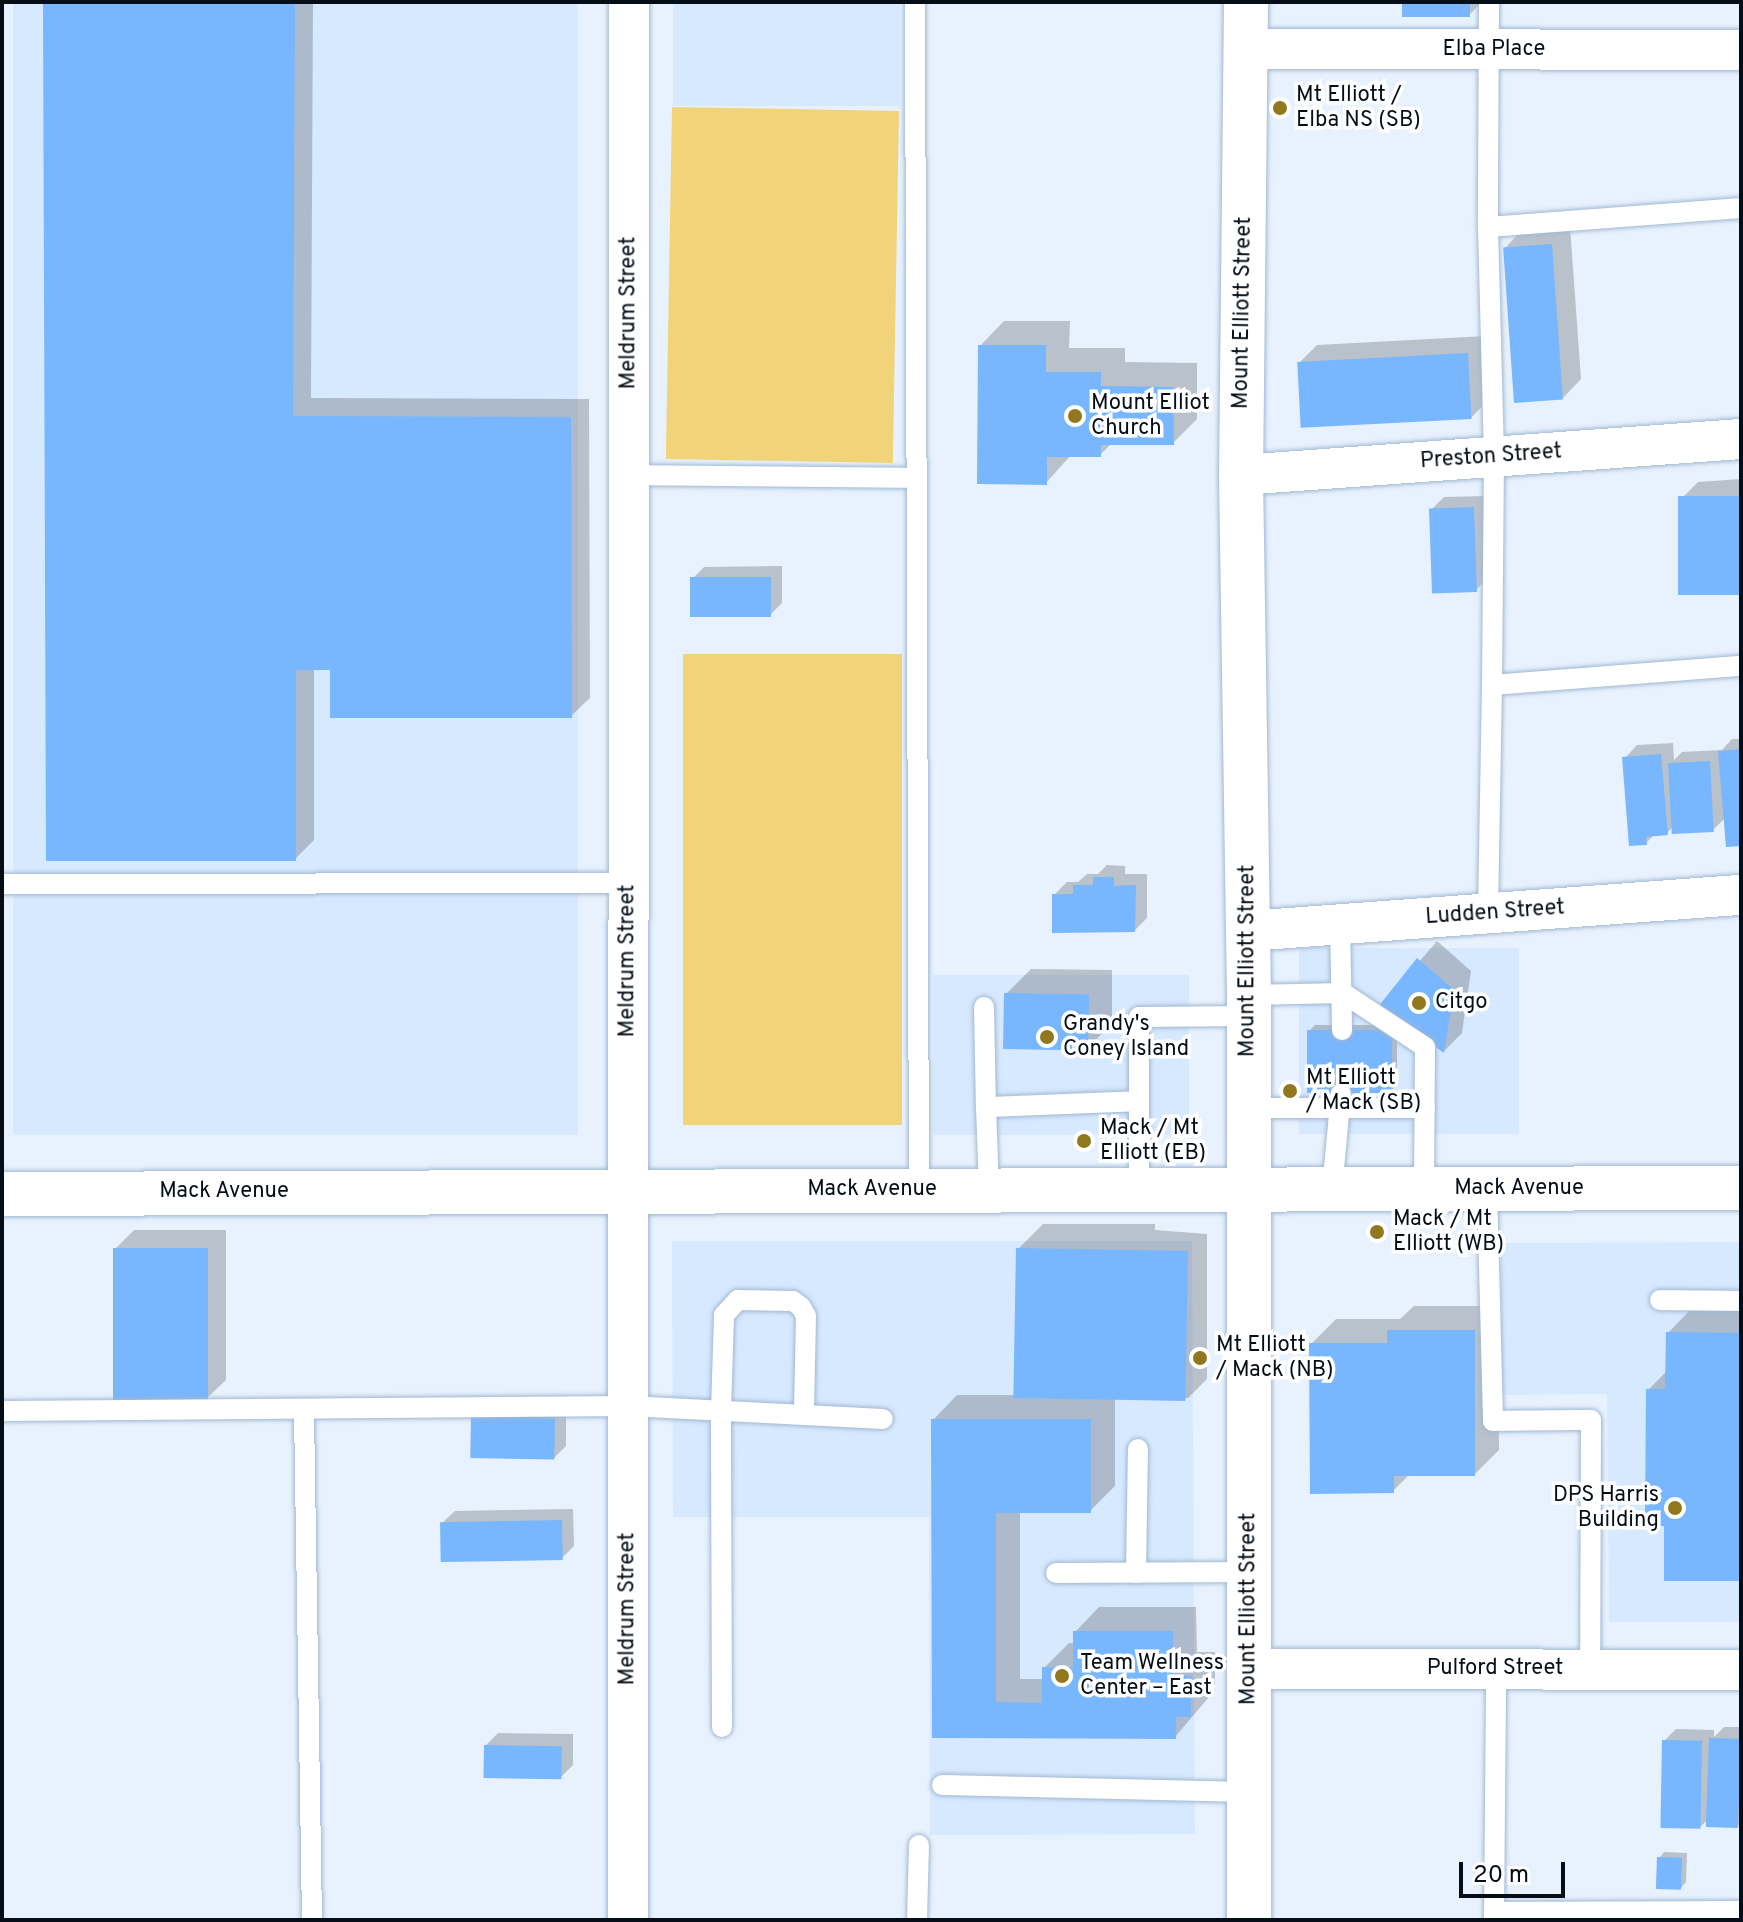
<!DOCTYPE html>
<html>
<head>
<meta charset="utf-8">
<style>
  body { margin:0 }
  #map { position:relative; width:1743px; height:1922px; overflow:hidden; background:#e8f2fe; font-family:Overpass,sans-serif }
  div>[style] { position:absolute }
  [style*='--x'] { left:calc(var(--x)*1px); top:calc(var(--y)*1px); width:calc(var(--w)*1px); rotate:calc(var(--a)*1deg) }
  .built>* { inset:0; background:#d7e9fe; transform-origin:0 0 }
  .green>* { inset:0; background:#f1d479; transform-origin:0 0 }
  .shadow>* { inset:0; background:#0003 }
  .building>* { inset:0; background:#78b6fd; transform-origin:0 0 }
  .roads { filter:drop-shadow(0 0 2px #a0b8d3) drop-shadow(0 0 2px #a0b8d3) }
  .service>* { height:20px; margin:-10px; padding:0 10px; transform-origin:10px; border-radius:10px; background:#fff }
  .minor>* { height:40px; margin:-20px; padding:0 20px; transform-origin:20px; border-radius:20px; background:#fff }
  .secondary>* { height:44px; margin:-22px; padding:0 22px; transform-origin:22px; border-radius:22px; background:#fff }
  .dots>* { width:22px; height:22px; translate:-50% -50%; box-sizing:border-box; border:4px solid #fff; border-radius:50% }
  span { translate:-50% -50%; white-space:nowrap; text-align:center; line-height:1.15; -webkit-text-stroke:7px #fff; paint-order:stroke }
  .street-label { font-size:22px; color:#050d16 }
  .poi-label { font-size:22px; color:#050d16 }
  .left { translate:0 -50%; text-align:left }
  .right { translate:-100% -50%; text-align:right }
  .frame { position:absolute; inset:0; border:4px solid #050d16; pointer-events:none }
  .scale { position:absolute; left:1459px; top:1862px; width:106px; height:36px; box-sizing:border-box; border:4px solid #050d16; border-top:0; padding-left:10px; font-size:24px; line-height:28px; white-space:nowrap; color:#050d16; -webkit-text-stroke:6px #fff; paint-order:stroke }
</style>
</head>
<body>
<div id="map">
  <div class="built">
    <i style="left:13px;top:2px;width:565px;height:1133px"></i>
    <i style="left:673px;top:2px;width:227px;height:104px"></i>
    <i style="left:1519px;top:948px;width:186px;height:220px;rotate:90deg"></i>
    <i style="left:933px;top:975px;width:256px;height:160px"></i>
    <i style="clip-path:polygon(672px 1241px,1192px 1241px,1195px 1834px,930px 1835px,929px 1517px,673px 1517px)"></i>
    <i style="clip-path:polygon(1741px 1242px,1741px 1622px,1609px 1622px,1607px 1394px,1502px 1395px,1501px 1243px)"></i>
  </div>
  <div class="green">
    <i style="left:672px;top:107px;width:227px;height:352px;rotate:1deg"></i>
    <i style="left:683px;top:654px;width:219px;height:471px"></i>
  </div>
  <div class="shadow">
    <i style="clip-path:polygon(47px 2px,313px 2px,311px 398px,589px 399px,590px 698px,571px 716px,332px 668px,314px 668px,314px 840px,295px 859px)"></i>
    <i style="clip-path:polygon(1404px 2px,1481px 2px,1481px 3px,1469px 15px)"></i>
    <i style="clip-path:polygon(1570px 226px,1581px 379px,1563px 398px,1505px 248px,1523px 229px)"></i>
    <i style="clip-path:polygon(1004px 321px,1070px 321px,1069px 348px,1125px 348px,1125px 362px,1197px 363px,1197px 419px,1173px 443px,1112px 443px,1100px 455px,1071px 455px,1046px 483px,980px 346px)"></i>
    <i style="clip-path:polygon(1486px 336px,1489px 399px,1471px 418px,1299px 363px,1317px 345px)"></i>
    <i style="clip-path:polygon(1741px 479px,1741px 593px,1680px 500px,1698px 482px)"></i>
    <i style="clip-path:polygon(1486px 496px,1488px 578px,1476px 590px,1431px 510px,1444px 497px)"></i>
    <i style="clip-path:polygon(782px 566px,782px 603px,770px 615px,692px 579px,704px 567px)"></i>
    <i style="clip-path:polygon(1732px 739px,1741px 739px,1741px 844px,1726px 817px,1713px 830px,1674px 826px,1667px 833px,1655px 834px,1646px 843px,1625px 758px,1637px 745px,1673px 743px,1674px 760px,1682px 752px,1722px 750px)"></i>
    <i style="clip-path:polygon(1107px 865px,1125px 866px,1125px 874px,1147px 874px,1147px 918px,1135px 930px,1054px 895px,1067px 882px,1078px 882px,1087px 874px,1098px 874px)"></i>
    <i style="clip-path:polygon(1437px 941px,1471px 971px,1462px 1033px,1444px 1051px,1381px 1006px)"></i>
    <i style="clip-path:polygon(1031px 969px,1112px 970px,1112px 1023px,1088px 1048px,1006px 994px)"></i>
    <i style="clip-path:polygon(1315px 1025px,1397px 1025px,1397px 1085px,1391px 1091px,1309px 1031px)"></i>
    <i style="clip-path:polygon(1043px 1224px,1155px 1224px,1155px 1230px,1207px 1234px,1207px 1379px,1188px 1398px,1115px 1397px,1115px 1486px,1090px 1511px,1020px 1511px,1020px 1679px,1044px 1679px,1044px 1668px,1069px 1643px,1075px 1643px,1075px 1632px,1099px 1607px,1196px 1607px,1197px 1652px,1215px 1652px,1215px 1690px,1175px 1737px,934px 1736px,933px 1420px,957px 1395px,1018px 1395px,1018px 1249px)"></i>
    <i style="clip-path:polygon(134px 1230px,226px 1230px,226px 1380px,207px 1398px,115px 1249px)"></i>
    <i style="clip-path:polygon(1414px 1306px,1498px 1306px,1499px 1450px,1475px 1474px,1410px 1474px,1393px 1491px,1311px 1344px,1336px 1319px,1400px 1319px)"></i>
    <i style="clip-path:polygon(1692px 1308px,1741px 1309px,1741px 1579px,1666px 1524px,1648px 1390px,1668px 1370px,1668px 1333px)"></i>
    <i style="clip-path:polygon(566px 1407px,566px 1446px,554px 1458px,473px 1417px)"></i>
    <i style="clip-path:polygon(573px 1509px,574px 1546px,562px 1558px,442px 1523px,455px 1511px)"></i>
    <i style="clip-path:polygon(1724px 1727px,1741px 1727px,1741px 1826px,1711px 1817px,1700px 1827px,1664px 1741px,1676px 1729px,1714px 1730px,1714px 1737px)"></i>
    <i style="clip-path:polygon(498px 1733px,573px 1734px,573px 1765px,561px 1777px,486px 1745px)"></i>
    <i style="clip-path:polygon(1664px 1852px,1687px 1853px,1686px 1882px,1681px 1888px,1659px 1858px)"></i>
  </div>
  <div class="building">
    <i style="clip-path:polygon(43px 2px,295px 2px,293px 416px,571px 417px,572px 718px,330px 718px,330px 670px,296px 670px,296px 861px,46px 861px)"></i>
    <i style="left:1402px;top:2px;width:68px;height:15px"></i>
    <i style="left:1552px;top:244px;width:156px;height:49px;rotate:86deg"></i>
    <i style="clip-path:polygon(978px 345px,1046px 345px,1046px 372px,1101px 372px,1101px 386px,1173px 387px,1174px 445px,1101px 445px,1101px 457px,1047px 457px,1047px 485px,977px 484px)"></i>
    <i style="left:1468px;top:353px;width:66px;height:171px;rotate:87deg"></i>
    <i style="left:1741px;top:496px;width:99px;height:63px;rotate:90deg"></i>
    <i style="left:1474px;top:507px;width:85px;height:45px;rotate:88deg"></i>
    <i style="left:771px;top:577px;width:40px;height:81px;rotate:90deg"></i>
    <i style="clip-path:polygon(1741px 749px,1741px 846px,1726px 847px,1718px 751px)"></i>
    <i style="clip-path:polygon(1661px 754px,1668px 835px,1646px 837px,1647px 845px,1629px 846px,1622px 757px)"></i>
    <i style="left:1710px;top:761px;width:71px;height:42px;rotate:87deg"></i>
    <i style="clip-path:polygon(1093px 877px,1114px 877px,1114px 886px,1136px 885px,1135px 932px,1052px 933px,1052px 894px,1073px 894px,1073px 885px,1093px 885px)"></i>
    <i style="clip-path:polygon(1417px 958px,1454px 990px,1444px 1053px,1378px 1007px)"></i>
    <i style="left:1004px;top:993px;width:85px;height:56px;rotate:1deg"></i>
    <i style="left:1307px;top:1030px;width:85px;height:63px"></i>
    <i style="left:113px;top:1248px;width:95px;height:152px"></i>
    <i style="left:1016px;top:1248px;width:172px;height:150px;rotate:1deg"></i>
    <i style="clip-path:polygon(1387px 1330px,1475px 1330px,1475px 1476px,1394px 1476px,1394px 1493px,1310px 1494px,1309px 1343px,1387px 1343px)"></i>
    <i style="clip-path:polygon(1666px 1332px,1741px 1333px,1741px 1581px,1664px 1581px,1664px 1526px,1645px 1526px,1646px 1389px,1665px 1389px)"></i>
    <i style="left:471px;top:1416px;width:84px;height:42px;rotate:1deg"></i>
    <i style="clip-path:polygon(931px 1419px,1091px 1419px,1091px 1513px,996px 1513px,996px 1702px,1042px 1703px,1042px 1667px,1073px 1667px,1073px 1631px,1173px 1631px,1173px 1675px,1191px 1676px,1191px 1717px,1176px 1717px,1176px 1739px,932px 1738px)"></i>
    <i style="left:562px;top:1520px;width:40px;height:122px;rotate:89deg"></i>
    <i style="left:1709px;top:1738px;width:32px;height:89px;rotate:2deg"></i>
    <i style="left:1662px;top:1740px;width:40px;height:88px;rotate:1deg"></i>
    <i style="left:484px;top:1745px;width:78px;height:33px;rotate:1deg"></i>
    <i style="left:1657px;top:1857px;width:25px;height:32px;rotate:2deg"></i>
  </div>
  <div class="roads">
    <div class="service">
      <i style="--x:915;--y:2;--w:1188;--a:89.81"></i>
      <i style="--x:1489;--y:2;--w:225;--a:90.3"></i>
      <i style="--x:1488;--y:227;--w:230;--a:88.5"></i>
      <i style="--x:1494;--y:457;--w:228;--a:90.5"></i>
      <i style="--x:1488;--y:227;--w:254;--a:-4.3"></i>
      <i style="--x:630;--y:475;--w:287;--a:0.6"></i>
      <i style="--x:2;--y:884;--w:626;--a:-0.09"></i>
      <i style="--x:1488;--y:913;--w:228;--a:-89"></i>
      <i style="--x:1492;--y:685;--w:250;--a:-4.4"></i>
      <i style="--x:1340;--y:923;--w:107;--a:88.9"></i>
      <i style="--x:1249;--y:995;--w:94;--a:-1.2"></i>
      <i style="--x:1343;--y:993;--w:98;--a:33.4"></i>
      <i style="--x:1425;--y:1047;--w:142;--a:90.4"></i>
      <i style="--x:984;--y:1007;--w:100;--a:88.9"></i>
      <i style="--x:986;--y:1107;--w:153;--a:-2.2"></i>
      <i style="--x:1139;--y:1101;--w:84;--a:-90"></i>
      <i style="--x:1139;--y:1017;--w:110;--a:-0.5"></i>
      <i style="--x:986;--y:1107;--w:83;--a:87.9"></i>
      <i style="--x:1249;--y:1108;--w:176;--a:0"></i>
      <i style="--x:1139;--y:1189;--w:88;--a:-90"></i>
      <i style="--x:1487;--y:1189;--w:232;--a:88.5"></i>
      <i style="--x:1493;--y:1421;--w:98;--a:-0.6"></i>
      <i style="--x:1591;--y:1420;--w:249;--a:90.2"></i>
      <i style="--x:1332;--y:1190;--w:97;--a:-84.7"></i>
      <i style="--x:1660;--y:1300;--w:81;--a:0.7"></i>
      <i style="--x:2;--y:1411;--w:626;--a:-0.46"></i>
      <i style="--x:628;--y:1406;--w:255;--a:2.9"></i>
      <i style="--x:304;--y:1411;--w:509;--a:89.1"></i>
      <i style="--x:1056;--y:1573;--w:193;--a:-0.3"></i>
      <i style="--x:1136;--y:1573;--w:124;--a:-89.1"></i>
      <i style="--x:722;--y:1727;--w:316;--a:-90.2"></i>
      <i style="--x:721;--y:1411;--w:96;--a:-88.2"></i>
      <i style="--x:724;--y:1315;--w:21;--a:-47"></i>
      <i style="--x:738;--y:1300;--w:55;--a:1"></i>
      <i style="--x:793;--y:1301;--w:10;--a:37"></i>
      <i style="--x:801;--y:1307;--w:10;--a:61"></i>
      <i style="--x:806;--y:1316;--w:98;--a:91.2"></i>
      <i style="--x:942;--y:1785;--w:307;--a:1.3"></i>
      <i style="--x:1494;--y:1912;--w:247;--a:-0.2"></i>
      <i style="--x:917;--y:1920;--w:75;--a:-88.5"></i>
      <i style="--x:1494;--y:1920;--w:251;--a:-89.5"></i>
    </div>
    <div class="minor">
      <i style="--x:1246;--y:49;--w:495;--a:0.1"></i>
      <i style="--x:1241;--y:475;--w:501;--a:-4.12"></i>
      <i style="--x:1248;--y:931;--w:494;--a:-4.2"></i>
      <i style="--x:1249;--y:1669;--w:492;--a:0.1"></i>
      <i style="--x:628;--y:1920;--w:1918;--a:-89.97"></i>
    </div>
    <div class="secondary">
      <i style="--x:1246;--y:2;--w:473;--a:90.6"></i>
      <i style="--x:1241;--y:475;--w:520;--a:89.12"></i>
      <i style="--x:1249;--y:995;--w:925;--a:90"></i>
      <i style="--x:2;--y:1194;--w:1739;--a:-0.2"></i>
    </div>
  </div>
  <div class="dots">
    <i style="left:1280px;top:108px;background:#91771d"></i>
    <i style="left:1075px;top:416px;background:#91771d"></i>
    <i style="left:1419px;top:1003px;background:#91771d"></i>
    <i style="left:1047px;top:1037px;background:#91771d"></i>
    <i style="left:1290px;top:1091px;background:#91771d"></i>
    <i style="left:1084px;top:1141px;background:#91771d"></i>
    <i style="left:1377px;top:1232px;background:#91771d"></i>
    <i style="left:1200px;top:1358px;background:#91771d"></i>
    <i style="left:1675px;top:1508px;background:#91771d"></i>
    <i style="left:1062px;top:1676px;background:#91771d"></i>
  </div>
  <div class="street-label">
    <span style="left:1494px;top:50px">Elba Place</span>
    <span style="left:629px;top:313px;rotate:-90deg">Meldrum Street</span>
    <span style="left:1243px;top:313px;rotate:-89deg">Mount Elliott Street</span>
    <span style="left:1491px;top:457px;rotate:-4deg">Preston Street</span>
    <span style="left:1495px;top:913px;rotate:-4deg">Ludden Street</span>
    <span style="left:628px;top:961px;rotate:-90deg">Meldrum Street</span>
    <span style="left:1248px;top:961px;rotate:-90deg">Mount Elliott Street</span>
    <span style="left:1519px;top:1189px">Mack Avenue</span>
    <span style="left:872px;top:1190px">Mack Avenue</span>
    <span style="left:224px;top:1192px">Mack Avenue</span>
    <span style="left:628px;top:1609px;rotate:-90deg">Meldrum Street</span>
    <span style="left:1249px;top:1609px;rotate:-90deg">Mount Elliott Street</span>
    <span style="left:1495px;top:1669px">Pulford Street</span>
  </div>
  <div class="poi-label">
    <span class="left" style="left:1296px;top:108px">Mt Elliott /<br>Elba NS (SB)</span>
    <span class="left" style="left:1091px;top:416px">Mount Elliot<br>Church</span>
    <span class="left" style="left:1435px;top:1003px">Citgo</span>
    <span class="left" style="left:1063px;top:1037px">Grandy's<br>Coney Island</span>
    <span class="left" style="left:1306px;top:1091px">Mt Elliott<br>/ Mack (SB)</span>
    <span class="left" style="left:1100px;top:1141px">Mack / Mt<br>Elliott (EB)</span>
    <span class="left" style="left:1393px;top:1232px">Mack / Mt<br>Elliott (WB)</span>
    <span class="left" style="left:1216px;top:1358px">Mt Elliott<br>/ Mack (NB)</span>
    <span class="right" style="left:1659px;top:1508px">DPS Harris<br>Building</span>
    <span class="left" style="left:1080px;top:1676px">Team Wellness<br>Center – East</span>
  </div>
  <div class="frame"></div>
  <div class="scale">20 m</div>
</div>
</body>
</html>
